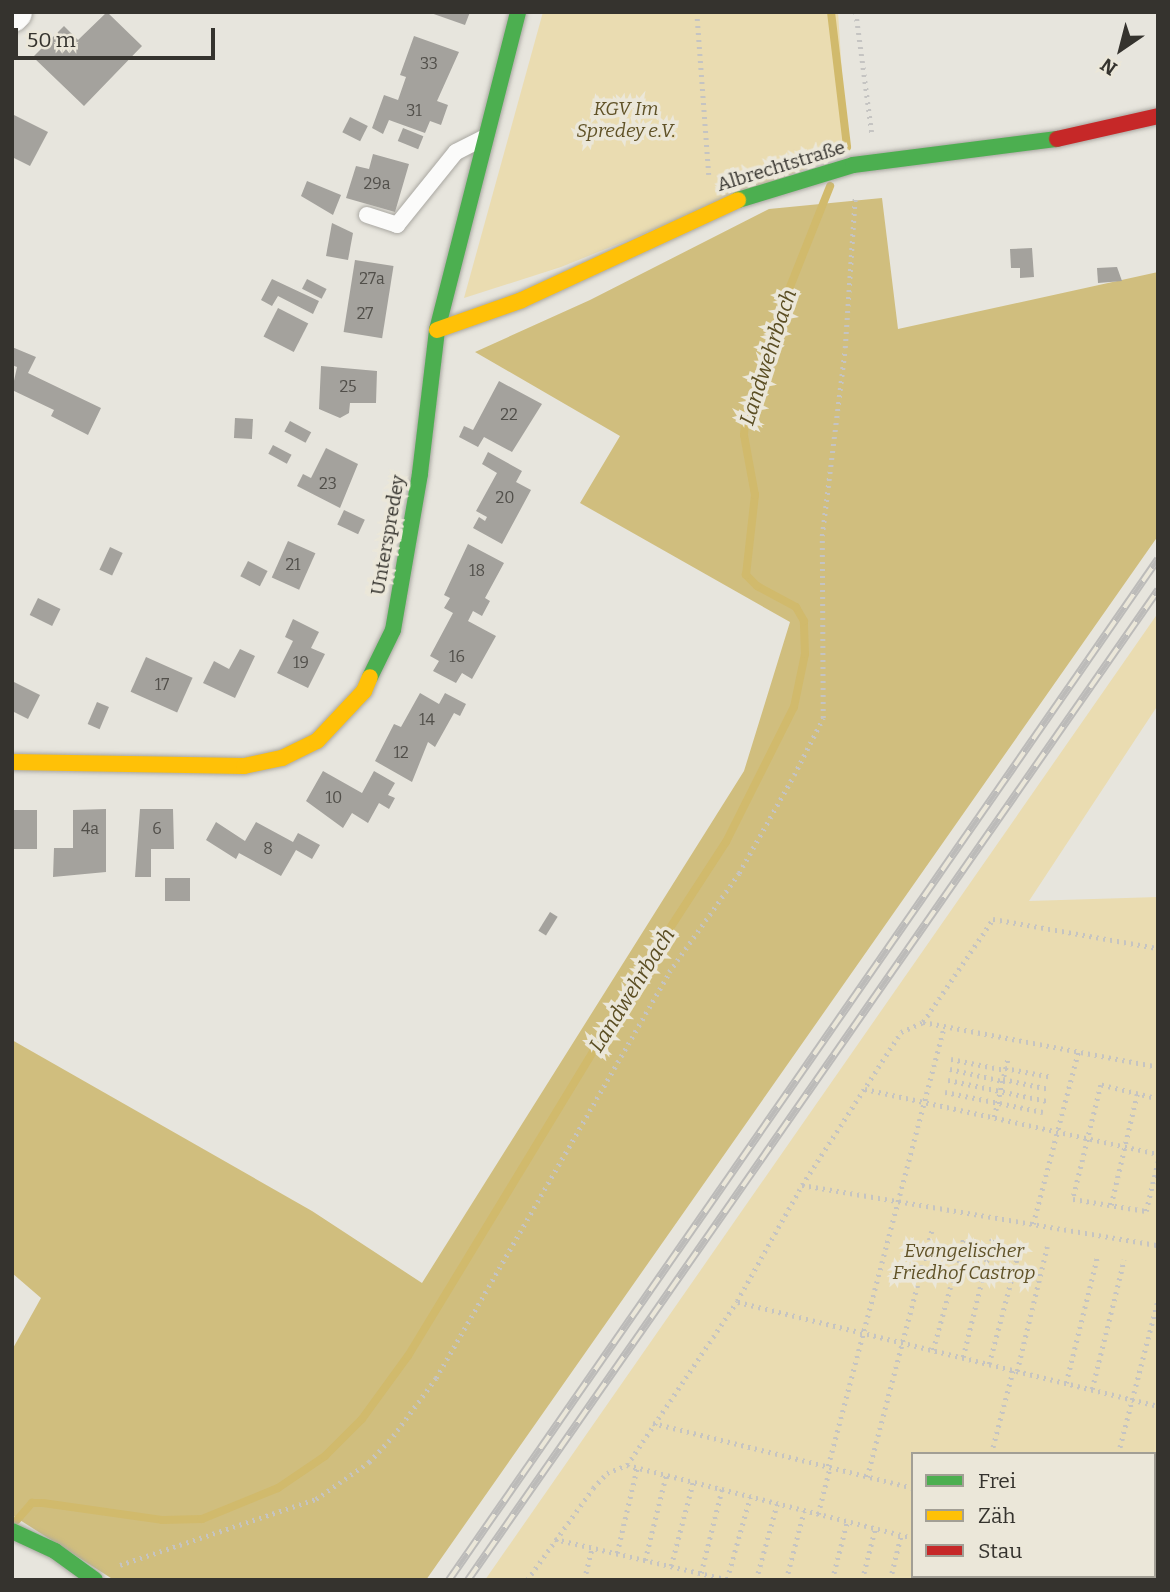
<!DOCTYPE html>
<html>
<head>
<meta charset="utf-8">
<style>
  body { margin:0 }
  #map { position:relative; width:1170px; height:1592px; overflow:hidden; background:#e7e5dd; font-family:Bitter,serif }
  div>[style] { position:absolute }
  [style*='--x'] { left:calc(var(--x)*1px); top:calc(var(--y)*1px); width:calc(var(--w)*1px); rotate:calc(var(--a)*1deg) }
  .green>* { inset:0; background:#eadcb1 }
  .forest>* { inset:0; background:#d0be7e }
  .stream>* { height:8px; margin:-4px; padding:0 4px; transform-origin:4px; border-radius:4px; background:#d1ba6c }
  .building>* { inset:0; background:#a4a29d; transform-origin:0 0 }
  .path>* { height:4.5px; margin-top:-2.25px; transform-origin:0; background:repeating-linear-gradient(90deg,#c5c4c2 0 2px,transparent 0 7px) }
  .roads { filter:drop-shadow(0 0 2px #a9a7a1) drop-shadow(0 0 2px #a9a7a1) }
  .lane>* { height:16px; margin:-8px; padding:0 8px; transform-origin:8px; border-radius:8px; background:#fbfbfa }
  .street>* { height:33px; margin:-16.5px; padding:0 16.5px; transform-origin:16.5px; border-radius:16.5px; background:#fbfbfa }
  .fast>* { height:16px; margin:-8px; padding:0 8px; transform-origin:8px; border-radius:8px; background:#4caf50 }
  .slow>* { height:16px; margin:-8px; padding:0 8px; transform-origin:8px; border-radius:8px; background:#ffc107 }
  .jam>* { height:16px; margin:-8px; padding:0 8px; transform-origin:8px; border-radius:8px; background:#c62828 }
  .rail>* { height:8px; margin-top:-4px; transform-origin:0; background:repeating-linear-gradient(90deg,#ebe7d9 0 16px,#bcbbb9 0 32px); box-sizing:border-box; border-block:2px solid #bcbbb9 }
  span { translate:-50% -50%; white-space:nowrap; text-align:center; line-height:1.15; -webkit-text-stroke:7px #ebe7d9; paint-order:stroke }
  .number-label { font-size:16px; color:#514f4a }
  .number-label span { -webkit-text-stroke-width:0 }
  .park-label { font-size:19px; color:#605227; font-style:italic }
  .street-label { font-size:19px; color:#35332e }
  .water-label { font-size:21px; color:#5b4e23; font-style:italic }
  .frame { position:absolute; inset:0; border:14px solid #35332e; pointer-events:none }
  .legend { position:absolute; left:911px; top:1452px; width:245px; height:126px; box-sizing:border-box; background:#ebe7d9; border:2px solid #a29f95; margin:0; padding:9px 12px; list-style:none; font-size:21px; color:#35332e }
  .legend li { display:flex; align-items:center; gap:14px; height:35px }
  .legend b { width:35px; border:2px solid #a29f95 }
  .north { position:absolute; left:1086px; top:14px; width:70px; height:70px; -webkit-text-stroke:5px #ebe7d9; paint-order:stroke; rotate:215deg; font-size:19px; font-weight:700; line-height:28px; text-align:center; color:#35332e }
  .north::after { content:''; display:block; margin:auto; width:24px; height:32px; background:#35332e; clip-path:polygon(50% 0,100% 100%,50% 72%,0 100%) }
  .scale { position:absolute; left:14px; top:28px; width:201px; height:32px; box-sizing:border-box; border:4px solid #35332e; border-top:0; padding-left:9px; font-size:21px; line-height:24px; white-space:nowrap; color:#35332e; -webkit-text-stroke:5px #ebe7d9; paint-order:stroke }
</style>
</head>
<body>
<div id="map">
  <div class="green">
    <i style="clip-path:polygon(543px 12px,838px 12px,847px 152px,561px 267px,464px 298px)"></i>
    <i style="clip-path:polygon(evenodd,1158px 613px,1158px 705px,1029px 901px,1158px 897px,1158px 1580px,485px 1580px,1158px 613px,913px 1454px,1154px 1454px,1154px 1576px,913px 1576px,913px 1454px)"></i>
  </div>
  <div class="forest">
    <i style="clip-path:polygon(882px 198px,898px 329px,1158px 272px,1158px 536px,426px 1580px,114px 1580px,12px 1515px,12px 1350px,41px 1298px,12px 1273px,12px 1040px,312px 1211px,422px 1283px,744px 771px,790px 622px,580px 503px,620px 436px,475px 352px,590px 300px,769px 209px)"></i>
  </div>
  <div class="stream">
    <i style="--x:831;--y:12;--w:136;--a:83.2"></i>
    <i style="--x:17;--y:1520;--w:23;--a:-49"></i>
    <i style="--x:32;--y:1503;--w:11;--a:0"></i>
    <i style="--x:43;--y:1503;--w:120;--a:8.1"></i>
    <i style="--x:162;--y:1520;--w:40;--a:-1.4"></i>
    <i style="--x:202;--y:1519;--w:82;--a:-22.2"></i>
    <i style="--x:278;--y:1488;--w:57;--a:-34.2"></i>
    <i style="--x:325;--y:1456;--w:52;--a:-45"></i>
    <i style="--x:362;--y:1419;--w:78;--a:-53.9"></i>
    <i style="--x:408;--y:1356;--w:458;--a:-58.7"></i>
    <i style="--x:646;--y:965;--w:147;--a:-57"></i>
    <i style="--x:726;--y:842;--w:151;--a:-63.3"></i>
    <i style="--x:794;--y:707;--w:54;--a:-78.3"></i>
    <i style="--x:805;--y:654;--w:33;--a:-92"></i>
    <i style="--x:804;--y:621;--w:16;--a:-120"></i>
    <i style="--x:796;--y:607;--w:44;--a:-151.7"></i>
    <i style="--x:757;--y:586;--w:16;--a:-135"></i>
    <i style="--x:746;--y:575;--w:81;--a:-83.6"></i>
    <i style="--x:755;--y:495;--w:61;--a:-100.4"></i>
    <i style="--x:744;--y:435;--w:22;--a:-85"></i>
    <i style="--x:746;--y:413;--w:51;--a:-65.9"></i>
    <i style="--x:767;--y:366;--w:50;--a:-77.3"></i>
    <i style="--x:778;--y:317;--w:141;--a:-68.3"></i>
  </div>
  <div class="building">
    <i style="clip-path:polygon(107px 12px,142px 46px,84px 106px,33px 57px,64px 26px,78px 40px)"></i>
    <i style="clip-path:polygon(428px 12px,470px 12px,465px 25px)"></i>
    <i style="clip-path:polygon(414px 36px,459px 52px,437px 101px,448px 105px,441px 125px,430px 121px,425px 133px,389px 120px,383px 134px,372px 128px,384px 95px,398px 100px,406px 77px,400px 75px)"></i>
    <i style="clip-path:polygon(12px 114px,48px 132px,30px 166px,12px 157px)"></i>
    <i style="left:350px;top:117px;width:20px;height:17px;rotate:27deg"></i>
    <i style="left:403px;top:128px;width:22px;height:14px;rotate:22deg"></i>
    <i style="clip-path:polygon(373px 154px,409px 164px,395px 212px,346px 198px,356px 166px,369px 169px)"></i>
    <i style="clip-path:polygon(307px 181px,341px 195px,333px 215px,301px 196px)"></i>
    <i style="clip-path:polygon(332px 223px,353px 233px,348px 260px,326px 256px)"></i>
    <i style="clip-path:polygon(1032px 248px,1034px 277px,1020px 278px,1020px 268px,1011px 268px,1010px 249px)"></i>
    <i style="left:355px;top:260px;width:39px;height:73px;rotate:9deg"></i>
    <i style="clip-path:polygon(1117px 267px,1122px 281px,1098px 283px,1097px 268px)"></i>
    <i style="clip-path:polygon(272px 279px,319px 301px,313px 314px,278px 296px,272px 306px,261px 300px)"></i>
    <i style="left:307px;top:279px;width:22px;height:11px;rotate:27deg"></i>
    <i style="left:278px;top:308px;width:34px;height:32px;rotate:27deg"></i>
    <i style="clip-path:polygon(12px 347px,36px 357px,28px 373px,101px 408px,88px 435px,51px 416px,54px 410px,12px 390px,17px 367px,12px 365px)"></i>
    <i style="clip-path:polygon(321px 366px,377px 371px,376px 403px,350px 403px,349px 413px,340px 418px,319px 409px)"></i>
    <i style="clip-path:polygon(499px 381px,542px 404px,512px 452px,484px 437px,478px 447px,459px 437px,464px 426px,473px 430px)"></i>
    <i style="left:235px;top:418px;width:18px;height:20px;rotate:3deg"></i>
    <i style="left:290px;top:421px;width:24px;height:12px;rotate:28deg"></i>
    <i style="left:273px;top:445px;width:21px;height:10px;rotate:28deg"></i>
    <i style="clip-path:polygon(326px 448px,358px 464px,340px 508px,297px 486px,303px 474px,311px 478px)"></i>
    <i style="clip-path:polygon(488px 452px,522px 471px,516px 482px,531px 490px,502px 544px,473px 528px,479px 517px,485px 521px,487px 517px,476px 511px,497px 473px,482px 464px)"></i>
    <i style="left:344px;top:510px;width:23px;height:16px;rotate:25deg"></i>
    <i style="left:288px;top:541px;width:30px;height:40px;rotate:24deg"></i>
    <i style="clip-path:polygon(468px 544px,504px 563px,485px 598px,490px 601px,482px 616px,473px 611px,468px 621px,496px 636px,472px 679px,462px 673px,456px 683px,433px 671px,439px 661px,430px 656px,453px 613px,444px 608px,450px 598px,444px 595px)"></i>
    <i style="left:110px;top:547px;width:14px;height:25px;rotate:25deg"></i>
    <i style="left:248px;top:561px;width:22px;height:17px;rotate:27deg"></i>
    <i style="left:38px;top:598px;width:25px;height:19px;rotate:26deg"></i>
    <i style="clip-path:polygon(293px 619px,319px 632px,311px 648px,325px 654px,308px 688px,277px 673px,293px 641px,285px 637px)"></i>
    <i style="clip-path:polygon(240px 649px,255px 656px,235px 698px,203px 683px,214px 661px,229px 669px)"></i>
    <i style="left:146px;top:657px;width:51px;height:38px;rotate:24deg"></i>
    <i style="clip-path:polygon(12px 681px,40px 695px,28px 719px,12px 711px)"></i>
    <i style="clip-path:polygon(420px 693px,439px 704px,445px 693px,466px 704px,460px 716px,454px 713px,435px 747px,428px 742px,412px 782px,375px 761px,394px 724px,401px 727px)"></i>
    <i style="left:97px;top:702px;width:13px;height:24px;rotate:23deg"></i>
    <i style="clip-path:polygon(323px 771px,362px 793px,374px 771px,395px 783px,388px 795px,395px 798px,389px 809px,379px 803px,368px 823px,352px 813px,343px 828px,306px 801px)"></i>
    <i style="clip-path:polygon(106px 809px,106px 872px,53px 877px,54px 848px,73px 848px,73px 810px)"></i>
    <i style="clip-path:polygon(140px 809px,173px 809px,174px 849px,151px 849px,151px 877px,135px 877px)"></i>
    <i style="left:12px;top:810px;width:25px;height:39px"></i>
    <i style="clip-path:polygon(216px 822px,245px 841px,256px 822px,293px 842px,298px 833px,320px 845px,312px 859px,296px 850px,281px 876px,239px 853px,236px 859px,206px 840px)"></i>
    <i style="left:165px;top:878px;width:25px;height:23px"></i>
    <i style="left:550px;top:912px;width:9px;height:22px;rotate:32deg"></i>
  </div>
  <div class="path">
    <i style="--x:697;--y:12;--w:163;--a:85.8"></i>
    <i style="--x:856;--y:12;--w:122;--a:82.5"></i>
    <i style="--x:923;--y:1022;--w:239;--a:10.8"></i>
    <i style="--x:951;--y:1059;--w:55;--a:11.5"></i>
    <i style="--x:1005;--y:1068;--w:48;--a:10.8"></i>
    <i style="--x:950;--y:1069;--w:53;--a:13"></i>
    <i style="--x:1003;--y:1079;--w:47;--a:12.3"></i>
    <i style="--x:948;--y:1080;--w:101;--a:12"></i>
    <i style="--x:865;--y:1089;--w:300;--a:12.5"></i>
    <i style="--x:945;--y:1092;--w:100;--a:11.5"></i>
    <i style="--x:1158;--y:1099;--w:59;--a:-166.2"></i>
    <i style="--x:1101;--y:1085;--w:117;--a:103.8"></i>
    <i style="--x:1073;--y:1199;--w:74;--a:9.3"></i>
    <i style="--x:1146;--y:1211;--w:51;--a:-76.5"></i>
    <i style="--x:994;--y:1117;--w:61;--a:-76.7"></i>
    <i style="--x:802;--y:1185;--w:361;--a:9.6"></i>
    <i style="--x:1111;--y:1205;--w:114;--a:-76.8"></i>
    <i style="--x:1033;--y:1224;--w:178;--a:-75.3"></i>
    <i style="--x:738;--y:1302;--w:433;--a:13.9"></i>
    <i style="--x:933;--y:1350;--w:117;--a:-74.7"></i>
    <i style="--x:963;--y:1357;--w:122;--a:-76.2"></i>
    <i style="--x:989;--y:1364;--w:125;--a:-75.2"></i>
    <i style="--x:1017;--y:1371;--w:128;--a:-76.4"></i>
    <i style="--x:1066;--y:1383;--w:129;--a:-76.1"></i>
    <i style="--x:1092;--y:1389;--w:133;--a:-76.1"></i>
    <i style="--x:653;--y:1423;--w:268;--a:14"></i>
    <i style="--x:991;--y:1454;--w:87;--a:-75.3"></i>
    <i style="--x:1118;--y:1454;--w:160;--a:-75.5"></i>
    <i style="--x:627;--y:1465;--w:295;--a:14.3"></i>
    <i style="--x:828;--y:1466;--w:455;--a:-75.2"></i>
    <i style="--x:867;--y:1477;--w:256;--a:-75.3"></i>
    <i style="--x:818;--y:1514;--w:49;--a:-75.7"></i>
    <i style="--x:555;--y:1539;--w:180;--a:13.2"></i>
    <i style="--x:1154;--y:1548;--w:4;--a:14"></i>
    <i style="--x:617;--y:1553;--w:87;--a:-76.8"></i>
    <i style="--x:645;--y:1560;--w:88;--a:-76.1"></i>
    <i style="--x:120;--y:1565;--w:207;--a:-18.6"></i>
    <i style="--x:316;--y:1499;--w:65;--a:-34.9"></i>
    <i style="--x:369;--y:1462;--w:35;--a:-47"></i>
    <i style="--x:393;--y:1436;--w:72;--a:-53.4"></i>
    <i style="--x:436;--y:1378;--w:468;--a:-60.1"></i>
    <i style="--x:669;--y:972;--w:121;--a:-54.7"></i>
    <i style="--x:739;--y:873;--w:112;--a:-60.7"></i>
    <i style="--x:794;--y:775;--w:64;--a:-63"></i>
    <i style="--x:823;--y:718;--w:182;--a:-90.3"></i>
    <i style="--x:822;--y:536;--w:189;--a:-83"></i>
    <i style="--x:845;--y:348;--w:151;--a:-86.2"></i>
    <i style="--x:671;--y:1566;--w:87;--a:-75.3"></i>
    <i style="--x:701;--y:1573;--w:87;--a:-76"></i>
    <i style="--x:1059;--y:1576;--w:15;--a:16"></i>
    <i style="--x:727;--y:1579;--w:85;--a:-74.3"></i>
    <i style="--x:527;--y:1580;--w:113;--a:-54.3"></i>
    <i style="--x:593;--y:1488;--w:21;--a:-47"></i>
    <i style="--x:607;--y:1473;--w:22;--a:-22"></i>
    <i style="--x:627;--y:1465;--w:197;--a:-56.1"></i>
    <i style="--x:737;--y:1301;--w:133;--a:-60.7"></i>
    <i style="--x:802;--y:1185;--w:182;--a:-57.1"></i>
    <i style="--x:901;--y:1032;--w:24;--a:-24"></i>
    <i style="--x:923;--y:1022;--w:125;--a:-55.8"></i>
    <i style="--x:993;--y:919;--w:168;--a:10"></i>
    <i style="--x:584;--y:1580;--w:33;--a:-76"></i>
    <i style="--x:756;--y:1580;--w:79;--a:-74.6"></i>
    <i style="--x:786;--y:1580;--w:71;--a:-75.4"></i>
    <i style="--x:832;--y:1580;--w:60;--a:-75.5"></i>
    <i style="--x:862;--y:1580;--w:53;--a:-75.7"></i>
    <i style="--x:890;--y:1580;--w:46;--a:-76.3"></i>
    <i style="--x:918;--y:1580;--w:4;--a:-76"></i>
    <i style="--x:947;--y:1580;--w:4;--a:-90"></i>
    <i style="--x:975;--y:1580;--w:4;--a:-76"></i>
    <i style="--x:1004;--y:1580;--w:4;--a:-76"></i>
    <i style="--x:1031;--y:1580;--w:4;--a:-76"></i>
    <i style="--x:1087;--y:1580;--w:4;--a:-90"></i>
  </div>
  <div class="roads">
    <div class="lane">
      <i style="--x:367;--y:215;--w:32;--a:18"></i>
      <i style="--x:397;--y:225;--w:94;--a:-51.1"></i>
      <i style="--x:456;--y:152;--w:30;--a:-27"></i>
    </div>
    <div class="street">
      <i style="--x:12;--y:15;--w:4;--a:-45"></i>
    </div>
    <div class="fast">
      <i style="--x:738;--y:200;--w:120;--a:-16.9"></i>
      <i style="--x:853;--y:165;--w:206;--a:-7.3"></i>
      <i style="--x:370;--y:677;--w:52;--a:-63.9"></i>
      <i style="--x:393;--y:630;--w:159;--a:-80.2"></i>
      <i style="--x:420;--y:473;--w:144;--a:-83.2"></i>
      <i style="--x:437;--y:330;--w:328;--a:-75.7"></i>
      <i style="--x:12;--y:1531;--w:47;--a:24.9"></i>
      <i style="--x:55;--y:1551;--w:49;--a:35.9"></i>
    </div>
    <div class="slow">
      <i style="--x:437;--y:330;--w:90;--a:-19.4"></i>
      <i style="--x:522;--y:300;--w:238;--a:-24.8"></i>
      <i style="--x:12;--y:762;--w:232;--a:1"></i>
      <i style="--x:244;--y:766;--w:39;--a:-12"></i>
      <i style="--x:282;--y:758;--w:39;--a:-26"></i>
      <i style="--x:317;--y:741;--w:69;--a:-46.8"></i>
      <i style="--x:364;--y:691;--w:15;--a:-67"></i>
    </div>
    <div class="jam">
      <i style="--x:1057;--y:139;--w:104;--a:-12.8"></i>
    </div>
  </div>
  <div class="rail">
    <i style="--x:449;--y:1580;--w:1243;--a:-55.22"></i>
    <i style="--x:468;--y:1580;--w:1207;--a:-55.12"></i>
  </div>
  <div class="number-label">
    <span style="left:429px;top:64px">33</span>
    <span style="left:414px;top:111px">31</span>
    <span style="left:377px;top:184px">29a</span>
    <span style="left:372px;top:279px">27a</span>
    <span style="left:365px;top:314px">27</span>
    <span style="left:348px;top:387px">25</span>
    <span style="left:509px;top:415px">22</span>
    <span style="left:328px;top:484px">23</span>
    <span style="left:505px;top:498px">20</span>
    <span style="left:293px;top:565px">21</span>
    <span style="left:477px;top:571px">18</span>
    <span style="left:457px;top:657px">16</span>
    <span style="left:301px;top:663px">19</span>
    <span style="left:162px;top:685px">17</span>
    <span style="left:427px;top:720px">14</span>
    <span style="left:401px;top:753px">12</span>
    <span style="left:334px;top:798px">10</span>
    <span style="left:90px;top:829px">4a</span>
    <span style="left:157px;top:829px">6</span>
    <span style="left:268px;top:849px">8</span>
  </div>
  <div class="park-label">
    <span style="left:626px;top:120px">KGV Im<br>Spredey e.V.</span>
    <span style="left:964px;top:1262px">Evangelischer<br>Friedhof Castrop</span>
  </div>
  <div class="street-label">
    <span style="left:781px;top:166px;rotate:-17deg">Albrechtstraße</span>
    <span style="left:388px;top:535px;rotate:-80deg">Unterspredey</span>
  </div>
  <div class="water-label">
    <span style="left:768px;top:357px;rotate:-72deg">Landwehrbach</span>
    <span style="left:632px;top:990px;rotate:-58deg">Landwehrbach</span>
  </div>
  <div class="frame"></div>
  <ul class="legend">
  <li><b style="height:9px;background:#4caf50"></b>Frei</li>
  <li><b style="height:9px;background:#ffc107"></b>Zäh</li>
  <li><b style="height:9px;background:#c62828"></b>Stau</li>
  </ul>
  <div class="north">N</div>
  <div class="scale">50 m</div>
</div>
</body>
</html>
